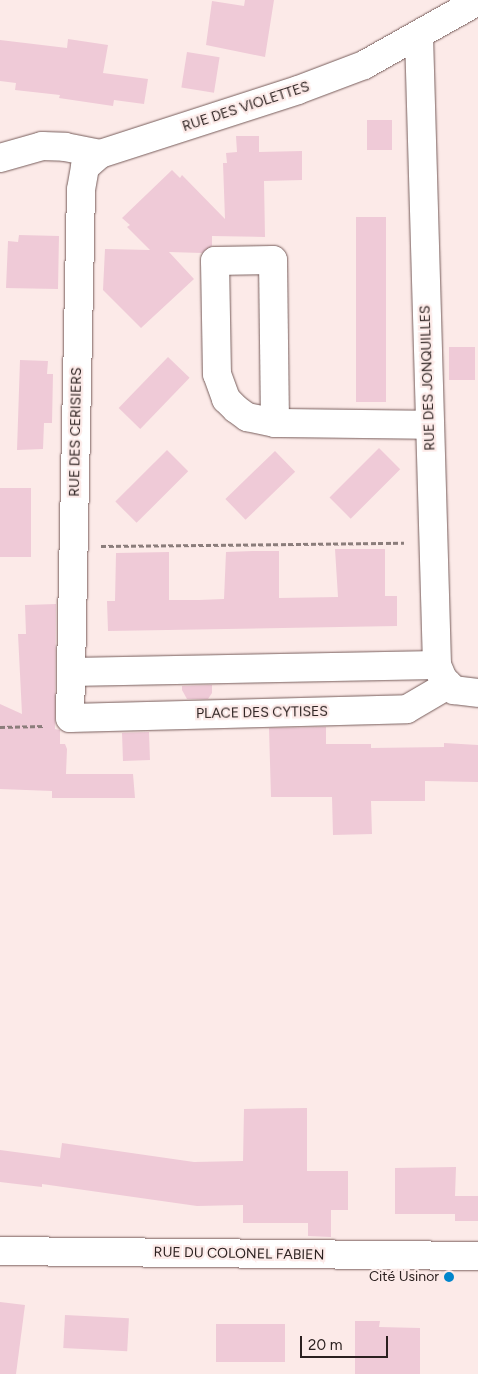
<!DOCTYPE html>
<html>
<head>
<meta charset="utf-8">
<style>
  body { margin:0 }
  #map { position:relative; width:478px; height:1374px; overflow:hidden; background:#fceae8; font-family:Figtree,sans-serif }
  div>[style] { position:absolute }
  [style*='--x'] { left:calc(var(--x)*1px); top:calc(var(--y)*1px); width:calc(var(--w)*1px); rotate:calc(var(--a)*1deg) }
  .building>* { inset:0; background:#efcad7; transform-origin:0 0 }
  .path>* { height:3px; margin-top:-1.5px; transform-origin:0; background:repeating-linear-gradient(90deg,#8b7d7b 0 5px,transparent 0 7.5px) }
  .roads { filter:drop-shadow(0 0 1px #775d5b) drop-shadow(0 0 1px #775d5b) }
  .minor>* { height:28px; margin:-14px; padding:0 14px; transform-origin:14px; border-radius:14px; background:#fff }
  .dots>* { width:14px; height:14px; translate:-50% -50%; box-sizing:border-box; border:2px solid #fceae8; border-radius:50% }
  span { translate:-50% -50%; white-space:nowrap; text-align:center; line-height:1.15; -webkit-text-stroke:4.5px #fceae8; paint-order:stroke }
  .street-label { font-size:14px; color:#2b201f }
  .poi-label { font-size:14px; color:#2b201f }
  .right { translate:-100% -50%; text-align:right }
  .scale { position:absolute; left:300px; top:1336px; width:88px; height:22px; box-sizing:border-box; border:2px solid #2b201f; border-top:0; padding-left:6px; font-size:15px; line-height:18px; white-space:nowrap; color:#2b201f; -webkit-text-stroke:4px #fceae8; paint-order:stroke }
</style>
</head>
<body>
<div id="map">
  <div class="building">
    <i style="clip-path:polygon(245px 0,274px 0,265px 57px,206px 45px,212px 1px,244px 6px)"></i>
    <i style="clip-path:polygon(68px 39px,108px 45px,103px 73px,148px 79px,144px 104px,114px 100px,113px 106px,59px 98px,60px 95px,15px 90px,16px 83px,0 81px,0 40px,67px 48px)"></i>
    <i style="left:187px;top:52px;width:33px;height:36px;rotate:9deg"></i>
    <i style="left:392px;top:120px;width:30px;height:25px;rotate:90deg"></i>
    <i style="clip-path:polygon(236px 136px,259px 136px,259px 152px,302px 151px,302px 180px,264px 181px,265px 237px,212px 236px,212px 246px,202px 253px,169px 252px,194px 279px,141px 328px,103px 290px,105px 249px,150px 250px,127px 227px,130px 225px,122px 218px,172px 170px,180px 178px,182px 175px,225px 219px,223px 163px,227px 163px,226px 153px,237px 152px)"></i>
    <i style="left:356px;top:217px;width:30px;height:185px"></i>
    <i style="clip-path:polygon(19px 235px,59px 236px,58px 289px,6px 288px,8px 241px,18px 242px)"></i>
    <i style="left:449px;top:347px;width:26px;height:33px"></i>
    <i style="left:168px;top:357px;width:30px;height:71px;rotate:44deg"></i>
    <i style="clip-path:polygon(20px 360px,48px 361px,47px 374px,53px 374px,52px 423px,44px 423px,43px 449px,17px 450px)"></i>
    <i style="left:379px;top:448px;width:30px;height:70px;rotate:45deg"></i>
    <i style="left:167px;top:450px;width:30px;height:73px;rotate:45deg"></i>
    <i style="left:275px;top:451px;width:29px;height:69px;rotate:46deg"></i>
    <i style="left:0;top:488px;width:31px;height:69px"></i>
    <i style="clip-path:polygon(335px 549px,385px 549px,385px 596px,397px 596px,397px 626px,108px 631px,107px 601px,115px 601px,116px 553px,169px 552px,169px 600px,199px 600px,224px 599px,226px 552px,253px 551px,279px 551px,279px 598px,338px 597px)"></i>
    <i style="clip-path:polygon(56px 604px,55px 729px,60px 730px,60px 744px,65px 744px,67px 749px,66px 774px,133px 774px,135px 798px,52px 798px,52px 791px,0 789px,0 704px,22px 714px,18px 634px,26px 634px,25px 605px)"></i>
    <i style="clip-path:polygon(212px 685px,212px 693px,208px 699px,187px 699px,182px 690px,182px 686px)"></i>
    <i style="clip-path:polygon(326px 727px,326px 744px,371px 744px,371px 748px,444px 747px,444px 743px,478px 745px,478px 782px,425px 781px,425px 801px,371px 801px,372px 834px,333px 835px,332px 797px,271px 797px,269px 728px)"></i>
    <i style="left:149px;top:732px;width:28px;height:27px;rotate:88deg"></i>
    <i style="clip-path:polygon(307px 1108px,307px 1171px,348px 1171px,348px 1210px,331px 1210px,331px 1237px,308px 1236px,308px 1223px,243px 1223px,243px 1205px,197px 1206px,42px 1184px,42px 1187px,0 1182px,0 1150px,60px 1158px,62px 1143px,194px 1162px,243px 1161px,244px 1109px)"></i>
    <i style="clip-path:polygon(456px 1167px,455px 1196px,478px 1196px,478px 1221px,455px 1221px,455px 1214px,395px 1214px,395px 1168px)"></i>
    <i style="clip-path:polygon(0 1302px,25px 1305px,16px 1374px,0 1374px)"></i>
    <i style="left:65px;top:1315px;width:64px;height:33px;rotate:3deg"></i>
    <i style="clip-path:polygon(355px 1321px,380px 1321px,379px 1327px,420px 1328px,420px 1374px,355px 1374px)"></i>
    <i style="left:216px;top:1324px;width:69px;height:38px"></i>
  </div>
  <div class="path">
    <i style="--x:101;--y:546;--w:303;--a:-0.6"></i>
    <i style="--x:0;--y:727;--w:44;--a:-1.3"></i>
  </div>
  <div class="roads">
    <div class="minor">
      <i style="--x:419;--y:36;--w:629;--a:88.36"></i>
      <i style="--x:437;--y:665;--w:15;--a:67"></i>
      <i style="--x:443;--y:679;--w:16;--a:45"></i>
      <i style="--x:454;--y:690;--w:24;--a:7"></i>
      <i style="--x:100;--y:154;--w:20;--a:139"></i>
      <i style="--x:85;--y:167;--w:23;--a:100"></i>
      <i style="--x:81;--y:190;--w:528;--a:91.19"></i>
      <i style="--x:70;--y:718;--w:337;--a:-1.5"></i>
      <i style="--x:407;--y:709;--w:48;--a:-30.3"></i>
      <i style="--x:0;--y:158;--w:44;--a:-15.9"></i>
      <i style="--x:42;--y:146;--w:23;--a:2"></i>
      <i style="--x:65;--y:147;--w:36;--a:11"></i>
      <i style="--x:100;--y:154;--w:208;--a:-17.9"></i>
      <i style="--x:298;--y:90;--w:71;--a:-20.7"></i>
      <i style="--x:364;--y:65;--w:131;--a:-29.3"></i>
      <i style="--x:275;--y:423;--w:163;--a:-90.7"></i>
      <i style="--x:273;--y:260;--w:58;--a:179"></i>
      <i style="--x:215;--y:261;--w:113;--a:89"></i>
      <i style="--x:217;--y:374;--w:27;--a:70"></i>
      <i style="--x:226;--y:399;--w:14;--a:45"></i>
      <i style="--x:236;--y:409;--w:14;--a:36"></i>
      <i style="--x:247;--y:417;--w:29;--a:12"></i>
      <i style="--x:275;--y:423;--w:155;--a:0.7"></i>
      <i style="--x:71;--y:672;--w:366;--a:-1.1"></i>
      <i style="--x:0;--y:1251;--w:478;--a:0.6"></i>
    </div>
  </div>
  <div class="dots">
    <i style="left:449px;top:1277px;background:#0085cc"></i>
  </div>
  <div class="street-label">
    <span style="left:246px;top:107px;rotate:-18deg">RUE DES VIOLETTES</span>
    <span style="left:428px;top:378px;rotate:-92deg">RUE DES JONQUILLES</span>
    <span style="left:76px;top:432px;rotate:-89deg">RUE DES CERISIERS</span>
    <span style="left:262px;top:713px;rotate:-1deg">PLACE DES CYTISES</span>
    <span style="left:239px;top:1254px;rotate:1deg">RUE DU COLONEL FABIEN</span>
  </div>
  <div class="poi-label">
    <span class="right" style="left:439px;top:1277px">Cité Usinor</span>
  </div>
  <div class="scale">20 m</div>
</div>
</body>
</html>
